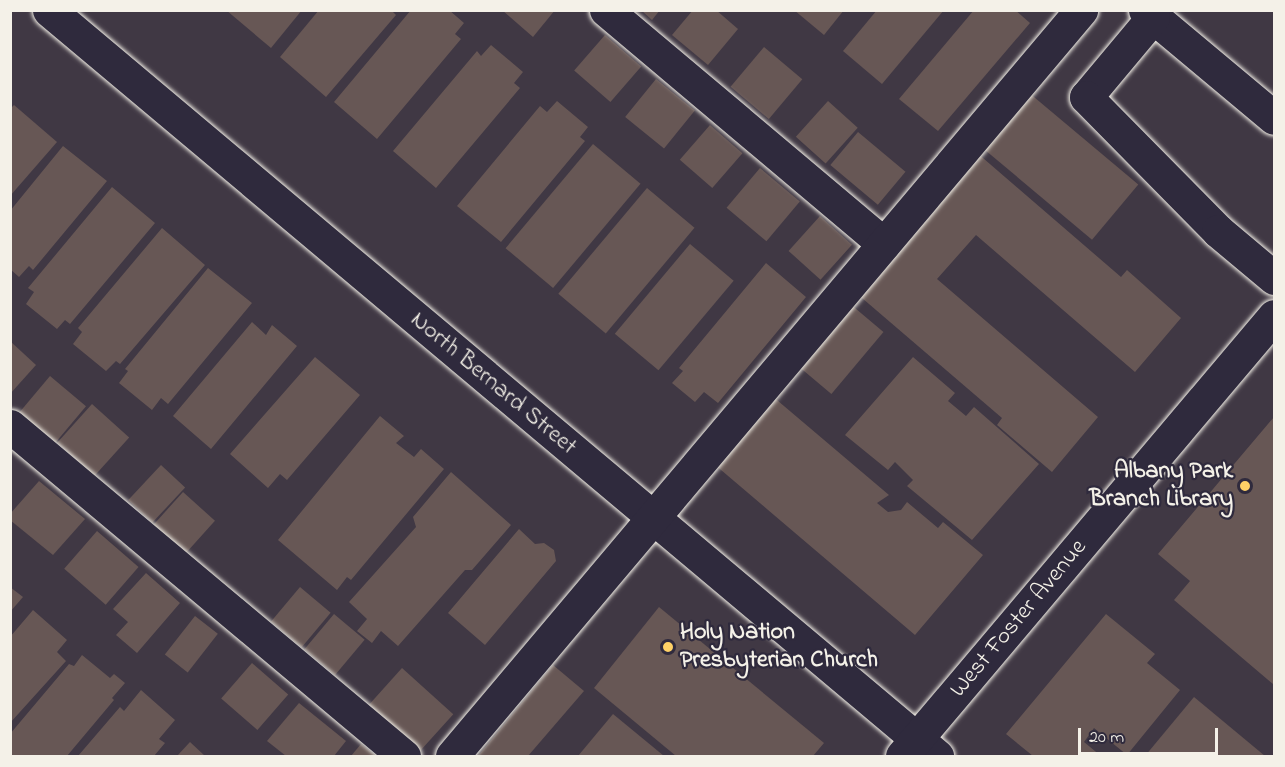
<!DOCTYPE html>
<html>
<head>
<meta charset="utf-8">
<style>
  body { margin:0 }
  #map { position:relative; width:1285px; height:767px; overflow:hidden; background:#403844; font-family:"Indie Flower",sans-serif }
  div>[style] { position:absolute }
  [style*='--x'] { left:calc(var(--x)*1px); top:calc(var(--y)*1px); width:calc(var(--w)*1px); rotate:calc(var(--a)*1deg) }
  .building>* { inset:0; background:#675755; transform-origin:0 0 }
  .roads { filter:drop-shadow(0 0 2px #f4f1e8) drop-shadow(0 0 2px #f4f1e8) }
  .minor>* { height:33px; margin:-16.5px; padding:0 16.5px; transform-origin:16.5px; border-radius:16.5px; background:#2f2a3d }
  .major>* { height:33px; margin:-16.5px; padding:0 16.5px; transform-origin:16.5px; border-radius:16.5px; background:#2f2a3d }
  .dots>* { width:16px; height:16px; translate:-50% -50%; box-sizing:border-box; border:3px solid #2f2a3d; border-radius:50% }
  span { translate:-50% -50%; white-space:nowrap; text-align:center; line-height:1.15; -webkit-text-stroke:4.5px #2f2a3d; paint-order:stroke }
  .street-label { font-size:24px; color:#f4f1e8 }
  .poi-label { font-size:24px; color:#f4f1e8; font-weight:700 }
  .right { translate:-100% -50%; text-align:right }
  .left { translate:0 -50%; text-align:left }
  .frame { position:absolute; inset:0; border:12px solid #f4f1e8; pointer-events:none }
  .scale { position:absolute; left:1078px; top:728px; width:140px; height:27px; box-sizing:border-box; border:3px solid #f4f1e8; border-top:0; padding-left:8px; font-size:18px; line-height:21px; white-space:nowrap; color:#f4f1e8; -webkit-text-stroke:4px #2f2a3d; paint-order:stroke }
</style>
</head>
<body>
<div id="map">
  <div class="building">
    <i style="clip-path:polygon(226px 10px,302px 10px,271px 48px)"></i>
    <i style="clip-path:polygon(319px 10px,391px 10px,396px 15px,326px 97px,280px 57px)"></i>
    <i style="clip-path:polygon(411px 10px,449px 10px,464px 23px,455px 34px,461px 39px,377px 139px,334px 102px)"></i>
    <i style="clip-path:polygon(502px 10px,555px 10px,533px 37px)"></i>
    <i style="clip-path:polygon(641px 10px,660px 10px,652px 20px)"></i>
    <i style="clip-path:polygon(693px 10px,716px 10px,738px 29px,708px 65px,672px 35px)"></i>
    <i style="clip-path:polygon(794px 10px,844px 10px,824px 35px)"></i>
    <i style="clip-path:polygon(877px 10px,944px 10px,882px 84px,843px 51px)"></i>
    <i style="clip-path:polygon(974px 10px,1015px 10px,1030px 23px,938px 131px,899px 99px)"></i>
    <i style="left:605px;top:35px;width:48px;height:47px;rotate:41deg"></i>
    <i style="clip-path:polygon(491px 45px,523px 72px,514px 83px,520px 88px,436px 188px,393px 151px,477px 51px,481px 56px)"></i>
    <i style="left:764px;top:47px;width:50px;height:52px;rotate:40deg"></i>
    <i style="left:656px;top:79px;width:50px;height:49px;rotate:39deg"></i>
    <i style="left:1028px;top:92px;width:144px;height:72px;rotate:40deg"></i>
    <i style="clip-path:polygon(557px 101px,588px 127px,580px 137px,585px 141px,501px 242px,457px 206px,540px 106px,547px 112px)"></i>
    <i style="left:828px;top:101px;width:40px;height:48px;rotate:42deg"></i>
    <i style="clip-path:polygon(14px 105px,57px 142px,10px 196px,10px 109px)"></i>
    <i style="left:710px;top:125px;width:43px;height:46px;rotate:41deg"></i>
    <i style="left:858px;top:132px;width:62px;height:43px;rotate:40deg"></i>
    <i style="left:593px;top:144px;width:62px;height:136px;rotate:40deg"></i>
    <i style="clip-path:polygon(63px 146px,107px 181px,33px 270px,29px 266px,19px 277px,10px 269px,10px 211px)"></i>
    <i style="clip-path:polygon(976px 152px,1121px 277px,1127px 270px,1181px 318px,1135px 372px,976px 235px,937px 279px,1098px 417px,1052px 472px,997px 425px,1002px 418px,855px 292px)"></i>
    <i style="left:760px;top:168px;width:52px;height:52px;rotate:40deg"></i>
    <i style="clip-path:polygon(112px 187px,155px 223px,70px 324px,65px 320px,57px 329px,26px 304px,34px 292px,28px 288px)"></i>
    <i style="left:647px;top:188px;width:62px;height:138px;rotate:40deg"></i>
    <i style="left:820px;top:216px;width:43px;height:47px;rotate:42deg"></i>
    <i style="clip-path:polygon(162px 228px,205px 265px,120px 364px,116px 361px,106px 371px,73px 344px,82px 332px,78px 328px)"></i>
    <i style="left:690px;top:244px;width:57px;height:117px;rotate:40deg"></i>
    <i style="clip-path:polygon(766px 263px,806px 297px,718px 403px,704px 392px,695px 402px,672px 383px,683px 371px,679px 368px)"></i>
    <i style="clip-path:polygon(208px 268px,252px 303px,168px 404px,161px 398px,152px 410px,119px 383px,128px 371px,125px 369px)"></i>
    <i style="left:849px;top:303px;width:45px;height:81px;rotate:40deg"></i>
    <i style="clip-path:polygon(252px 322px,266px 335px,272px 325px,297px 346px,211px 449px,173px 416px)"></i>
    <i style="clip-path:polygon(10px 341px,36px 365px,10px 394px)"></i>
    <i style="clip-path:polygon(315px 357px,360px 395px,287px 480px,280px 474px,268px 488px,230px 454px)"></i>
    <i style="clip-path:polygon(913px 357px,955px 393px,948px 401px,966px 416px,974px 407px,1039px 464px,972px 540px,907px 486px,913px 480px,895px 462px,888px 470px,845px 435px)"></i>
    <i style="left:50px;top:376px;width:47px;height:48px;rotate:40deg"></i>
    <i style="clip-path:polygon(771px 395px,889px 495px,877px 503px,888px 512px,901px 510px,907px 502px,938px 528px,943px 522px,983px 555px,915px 635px,714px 464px)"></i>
    <i style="left:92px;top:404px;width:50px;height:52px;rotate:42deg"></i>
    <i style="clip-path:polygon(380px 416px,404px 436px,396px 443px,414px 457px,421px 449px,444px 469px,351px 580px,347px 577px,337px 590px,278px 540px)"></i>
    <i style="clip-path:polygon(1274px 417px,1274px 682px,1273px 684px,1174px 600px,1190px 581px,1158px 554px)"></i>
    <i style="left:161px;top:465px;width:33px;height:48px;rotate:43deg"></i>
    <i style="clip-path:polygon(451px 472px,511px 525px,472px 570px,465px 570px,398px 646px,381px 631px,372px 643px,357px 631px,367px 619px,349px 602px,416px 527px,413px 517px)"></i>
    <i style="clip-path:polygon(39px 481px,85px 519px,53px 555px,10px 520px,10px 514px)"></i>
    <i style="left:183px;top:492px;width:43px;height:45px;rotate:42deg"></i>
    <i style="clip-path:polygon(519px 529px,535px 544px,544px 543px,554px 550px,556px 561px,485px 645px,448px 613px)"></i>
    <i style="left:97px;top:531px;width:55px;height:50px;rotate:41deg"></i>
    <i style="clip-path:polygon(146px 573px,180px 603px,137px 653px,116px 635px,128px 622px,113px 609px)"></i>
    <i style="clip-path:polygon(10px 587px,23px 597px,10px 612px)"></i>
    <i style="left:300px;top:587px;width:40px;height:45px;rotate:40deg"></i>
    <i style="clip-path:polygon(659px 607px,824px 743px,813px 756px,676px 756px,594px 688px)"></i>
    <i style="clip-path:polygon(33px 610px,67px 640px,57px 652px,66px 661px,10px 723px,10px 637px)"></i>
    <i style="left:334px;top:614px;width:40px;height:46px;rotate:40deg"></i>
    <i style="clip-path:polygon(1106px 614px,1155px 654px,1147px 663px,1180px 690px,1127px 755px,1094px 728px,1084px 742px,1101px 756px,1033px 756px,1006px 734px)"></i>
    <i style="left:195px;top:616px;width:29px;height:49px;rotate:38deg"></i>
    <i style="clip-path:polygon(82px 655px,110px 678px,114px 674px,125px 683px,112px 698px,114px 700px,67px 756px,10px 756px,10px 734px,69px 664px,74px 666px)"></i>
    <i style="left:252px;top:663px;width:48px;height:47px;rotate:41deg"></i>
    <i style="clip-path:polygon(553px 665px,584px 691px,528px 756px,478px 756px)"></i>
    <i style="left:402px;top:668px;width:69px;height:50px;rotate:42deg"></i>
    <i style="clip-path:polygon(141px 690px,175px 720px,159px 739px,165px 743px,154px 756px,78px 756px,120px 707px,124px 711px)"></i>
    <i style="clip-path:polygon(1194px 697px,1265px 756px,1145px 756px)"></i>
    <i style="clip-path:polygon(299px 703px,346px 741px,334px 756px,286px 756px,267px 741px)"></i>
    <i style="clip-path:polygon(613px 714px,664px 756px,578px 756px)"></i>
    <i style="clip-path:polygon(190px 742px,205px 756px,177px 756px)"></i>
    <i style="clip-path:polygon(361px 744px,376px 756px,351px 756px)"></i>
  </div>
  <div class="roads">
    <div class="minor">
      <i style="--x:49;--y:10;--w:1160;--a:40.03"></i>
      <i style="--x:606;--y:10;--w:363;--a:40.1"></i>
      <i style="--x:1145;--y:10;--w:168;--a:39.9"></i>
      <i style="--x:1153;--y:17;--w:104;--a:129.9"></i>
      <i style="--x:1086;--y:97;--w:188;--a:45.4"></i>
      <i style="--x:1218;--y:231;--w:73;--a:40"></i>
      <i style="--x:10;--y:426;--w:514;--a:39.95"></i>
      <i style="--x:452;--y:756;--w:976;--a:-49.86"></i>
    </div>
    <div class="major">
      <i style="--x:902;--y:756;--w:576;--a:-49.79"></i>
    </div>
  </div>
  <div class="dots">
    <i style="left:1245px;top:486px;background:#ffd166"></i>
    <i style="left:668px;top:647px;background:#ffd166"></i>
  </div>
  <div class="street-label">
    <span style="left:493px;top:384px;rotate:40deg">North Bernard Street</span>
    <span style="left:1019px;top:619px;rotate:-50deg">West Foster Avenue</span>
  </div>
  <div class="poi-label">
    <span class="right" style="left:1233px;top:486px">Albany Park<br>Branch Library</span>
    <span class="left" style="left:680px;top:647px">Holy Nation<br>Presbyterian Church</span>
  </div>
  <div class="frame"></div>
  <div class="scale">20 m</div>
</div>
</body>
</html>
